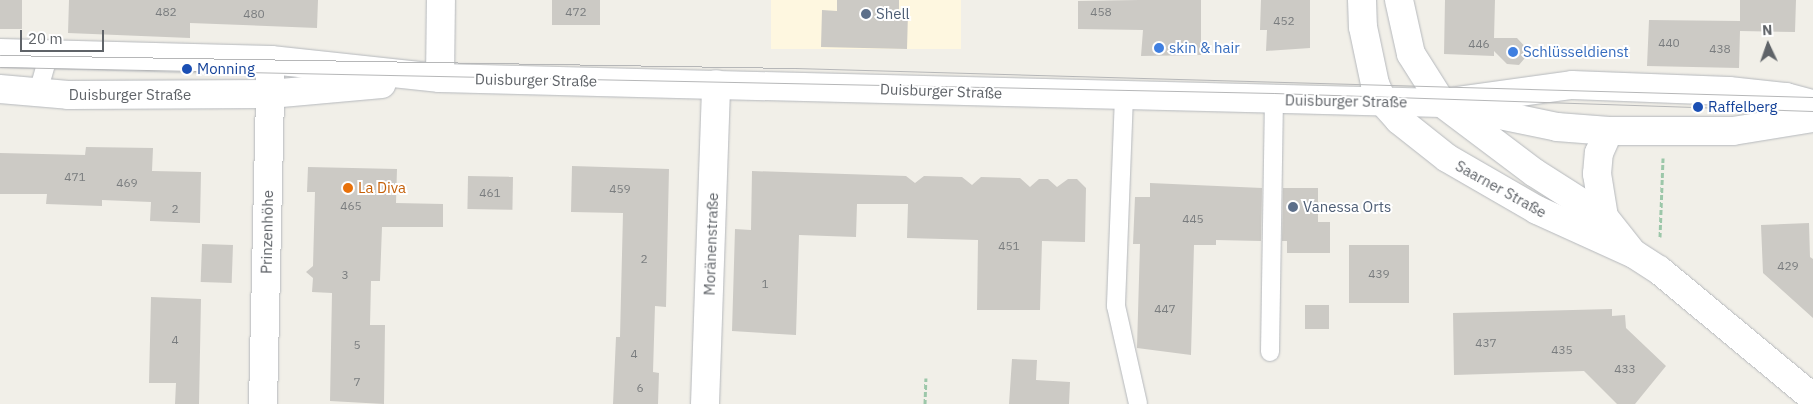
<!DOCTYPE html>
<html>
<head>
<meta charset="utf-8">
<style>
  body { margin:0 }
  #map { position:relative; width:1813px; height:404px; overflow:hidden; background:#f1efe8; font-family:"IBM Plex Sans",sans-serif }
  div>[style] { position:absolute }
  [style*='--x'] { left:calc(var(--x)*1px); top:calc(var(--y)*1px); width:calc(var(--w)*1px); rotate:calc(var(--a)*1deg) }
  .commercial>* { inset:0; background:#fef7e0; transform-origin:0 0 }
  .building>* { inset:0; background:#cccac5; transform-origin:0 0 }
  .path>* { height:3px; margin-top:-1.5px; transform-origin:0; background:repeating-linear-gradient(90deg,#9cc7a9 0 5px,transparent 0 7.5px) }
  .roads { filter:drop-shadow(0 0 1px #b5b8bc) drop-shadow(0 0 1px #b5b8bc) }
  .service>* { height:18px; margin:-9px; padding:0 9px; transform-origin:9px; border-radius:9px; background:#fff }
  .minor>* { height:28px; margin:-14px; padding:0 14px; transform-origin:14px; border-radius:14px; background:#fff }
  .secondary>* { height:28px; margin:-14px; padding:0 14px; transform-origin:14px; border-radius:14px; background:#fff }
  .tram>* { height:1px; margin:-0.5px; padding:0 0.5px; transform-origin:0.5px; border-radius:0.5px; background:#b6b7b8 }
  .dots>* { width:14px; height:14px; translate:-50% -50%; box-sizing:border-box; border:2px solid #fff; border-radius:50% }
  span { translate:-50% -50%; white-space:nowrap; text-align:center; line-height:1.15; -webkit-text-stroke:4px #fff; paint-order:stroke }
  .number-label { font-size:12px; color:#7a7d7f }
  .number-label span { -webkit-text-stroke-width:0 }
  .service-label { font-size:15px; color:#4e5e75 }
  .left { translate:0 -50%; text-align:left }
  .shop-label { font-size:15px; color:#366cbe }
  .transit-label { font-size:15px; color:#164399 }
  .street-label { font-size:15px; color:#5f6368 }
  .food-label { font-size:15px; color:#c56008 }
  .north { position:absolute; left:1743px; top:20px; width:50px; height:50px; -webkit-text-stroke:4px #fff; paint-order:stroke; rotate:357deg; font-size:14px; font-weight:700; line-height:20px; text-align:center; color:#5f6368 }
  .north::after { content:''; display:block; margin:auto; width:18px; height:22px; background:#5f6368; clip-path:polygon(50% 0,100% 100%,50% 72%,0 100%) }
  .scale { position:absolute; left:20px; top:30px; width:84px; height:22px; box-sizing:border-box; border:2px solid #5f6368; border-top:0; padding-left:6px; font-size:15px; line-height:18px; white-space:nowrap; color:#5f6368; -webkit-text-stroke:4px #fff; paint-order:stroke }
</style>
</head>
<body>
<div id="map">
  <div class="commercial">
    <i style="left:771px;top:0;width:190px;height:49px"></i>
  </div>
  <div class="building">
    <i style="left:0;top:0;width:22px;height:29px"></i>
    <i style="clip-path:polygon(69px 0,318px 0,317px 28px,190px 23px,190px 38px,68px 33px)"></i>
    <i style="left:552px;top:0;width:48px;height:25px"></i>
    <i style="clip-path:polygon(837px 0,899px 0,899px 12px,908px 13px,907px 49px,821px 47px,822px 10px,837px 11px)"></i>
    <i style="clip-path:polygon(1139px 0,1201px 0,1201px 55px,1141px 56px,1143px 30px,1078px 29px,1078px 1px)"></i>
    <i style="clip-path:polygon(1261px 0,1310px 0,1310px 48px,1266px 51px,1267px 30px,1260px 30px)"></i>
    <i style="clip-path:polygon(1445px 0,1495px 0,1494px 38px,1517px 38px,1530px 52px,1519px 65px,1507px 64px,1494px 51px,1494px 56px,1444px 54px)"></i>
    <i style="clip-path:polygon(1740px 0,1796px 0,1795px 32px,1740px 31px,1739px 68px,1647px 66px,1649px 20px,1740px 21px)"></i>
    <i style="clip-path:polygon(86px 147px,153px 148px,152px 171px,201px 172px,200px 223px,150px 221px,151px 202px,102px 200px,102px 206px,46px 204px,47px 194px,0 194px,0 153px,85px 155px)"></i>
    <i style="clip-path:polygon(572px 166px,669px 169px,666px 307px,655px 306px,653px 372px,659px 373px,658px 404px,613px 404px,616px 337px,620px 337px,623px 213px,571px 212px)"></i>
    <i style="clip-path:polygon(308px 167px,397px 169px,396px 203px,443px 204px,443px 227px,382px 227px,380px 281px,371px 281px,370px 325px,385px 325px,384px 404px,330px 401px,332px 293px,312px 292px,313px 278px,306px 272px,313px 266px,315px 192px,307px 192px)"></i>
    <i style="clip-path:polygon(752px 171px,906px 176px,915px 183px,924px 176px,962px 177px,972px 185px,981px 177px,1020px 178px,1030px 187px,1039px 179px,1048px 179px,1057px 187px,1068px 179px,1077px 179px,1086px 188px,1085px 242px,1042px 241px,1040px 310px,977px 310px,978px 240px,907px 238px,908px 204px,857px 204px,856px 237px,799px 235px,796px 335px,732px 331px,735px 229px,751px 230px)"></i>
    <i style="left:468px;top:176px;width:45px;height:33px;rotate:1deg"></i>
    <i style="clip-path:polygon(1150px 183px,1262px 188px,1261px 241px,1216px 240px,1216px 245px,1194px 245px,1191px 355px,1137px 348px,1140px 244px,1133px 244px,1135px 197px,1150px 197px)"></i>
    <i style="clip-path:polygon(1283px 188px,1318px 188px,1318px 222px,1330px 222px,1330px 253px,1287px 253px,1287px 241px,1282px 241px)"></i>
    <i style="clip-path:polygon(1809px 223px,1810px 257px,1813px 259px,1813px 318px,1763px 273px,1761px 225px)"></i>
    <i style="left:202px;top:244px;width:31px;height:38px;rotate:2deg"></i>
    <i style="left:1409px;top:245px;width:58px;height:60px;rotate:90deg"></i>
    <i style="clip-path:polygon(151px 297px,201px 299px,199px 404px,175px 404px,176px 383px,149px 383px)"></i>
    <i style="left:1305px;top:305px;width:24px;height:24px"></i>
    <i style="clip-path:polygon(1612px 309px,1612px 316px,1625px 315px,1626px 328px,1666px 366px,1635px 404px,1617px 404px,1584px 371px,1454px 375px,1453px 313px)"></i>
    <i style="clip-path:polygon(1012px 359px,1037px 360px,1036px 380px,1070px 382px,1069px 404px,1009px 404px)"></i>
  </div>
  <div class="path">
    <i style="--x:1660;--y:237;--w:79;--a:-87.8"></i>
    <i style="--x:925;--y:404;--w:26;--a:-88"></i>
  </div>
  <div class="roads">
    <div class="service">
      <i style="--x:38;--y:92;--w:40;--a:-74"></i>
      <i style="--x:1124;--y:96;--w:210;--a:92.2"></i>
      <i style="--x:1116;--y:306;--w:100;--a:77.3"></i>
      <i style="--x:1270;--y:352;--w:252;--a:-89.1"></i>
    </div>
    <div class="minor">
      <i style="--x:440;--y:78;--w:78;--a:-89.3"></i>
      <i style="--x:263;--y:404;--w:344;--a:-88.7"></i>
      <i style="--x:705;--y:404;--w:320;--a:-88"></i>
    </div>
    <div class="secondary">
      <i style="--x:1362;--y:0;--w:27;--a:88"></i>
      <i style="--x:1363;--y:27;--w:58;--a:78.1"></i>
      <i style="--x:1375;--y:84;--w:20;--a:66"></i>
      <i style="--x:1383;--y:102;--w:24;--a:48"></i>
      <i style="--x:1399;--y:120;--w:61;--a:38.4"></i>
      <i style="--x:1447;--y:158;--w:104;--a:30"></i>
      <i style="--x:1537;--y:210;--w:107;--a:24.4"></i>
      <i style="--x:1634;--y:254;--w:30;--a:33"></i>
      <i style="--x:1659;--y:270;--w:200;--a:39.7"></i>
      <i style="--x:1399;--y:0;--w:55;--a:77.5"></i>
      <i style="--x:1411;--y:54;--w:58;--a:57.7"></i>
      <i style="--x:1442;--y:103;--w:116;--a:37"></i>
      <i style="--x:1535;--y:173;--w:82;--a:32.5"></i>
      <i style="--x:1604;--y:217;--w:43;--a:51.5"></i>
      <i style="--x:0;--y:53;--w:271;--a:1.5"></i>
      <i style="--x:271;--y:60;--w:170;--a:6.1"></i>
      <i style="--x:440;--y:78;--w:1002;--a:1.43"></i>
      <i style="--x:1442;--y:103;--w:131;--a:-7.9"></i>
      <i style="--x:1572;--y:85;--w:157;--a:2.2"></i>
      <i style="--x:1729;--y:91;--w:57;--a:6"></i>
      <i style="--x:1786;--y:97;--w:28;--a:15"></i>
      <i style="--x:0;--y:89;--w:68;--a:5"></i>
      <i style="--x:68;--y:95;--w:202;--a:-0.3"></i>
      <i style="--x:270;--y:94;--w:112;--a:-5.1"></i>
      <i style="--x:1456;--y:106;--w:103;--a:11.7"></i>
      <i style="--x:1557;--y:127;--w:52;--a:4.4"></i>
      <i style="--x:1609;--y:131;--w:124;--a:0"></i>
      <i style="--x:1733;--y:131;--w:81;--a:-9.2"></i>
      <i style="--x:1604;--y:217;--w:44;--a:-99.2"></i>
      <i style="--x:1597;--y:174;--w:21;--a:-85"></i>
      <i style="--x:1599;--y:153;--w:24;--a:-66"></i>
    </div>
  </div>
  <div class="tram">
    <i style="--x:0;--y:55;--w:795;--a:0.94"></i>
    <i style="--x:795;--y:68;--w:1018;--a:1.63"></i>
    <i style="--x:0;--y:67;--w:1274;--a:1.17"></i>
    <i style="--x:1274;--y:93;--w:539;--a:1.91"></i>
  </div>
  <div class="dots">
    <i style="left:866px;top:14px;background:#5c6f8a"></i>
    <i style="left:1159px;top:48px;background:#3f7fe0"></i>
    <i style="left:1513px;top:52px;background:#3f7fe0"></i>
    <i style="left:187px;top:69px;background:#1a4fb4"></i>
    <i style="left:1698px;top:107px;background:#1a4fb4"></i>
    <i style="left:348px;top:188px;background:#e8710a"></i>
    <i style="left:1293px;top:207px;background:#5c6f8a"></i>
  </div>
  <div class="number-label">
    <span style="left:166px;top:12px">482</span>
    <span style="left:576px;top:12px">472</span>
    <span style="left:1101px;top:12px">458</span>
    <span style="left:254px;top:14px">480</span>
    <span style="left:1284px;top:21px">452</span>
    <span style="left:1669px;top:43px">440</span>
    <span style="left:1479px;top:44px">446</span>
    <span style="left:1720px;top:49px">438</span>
    <span style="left:75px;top:177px">471</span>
    <span style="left:127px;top:183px">469</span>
    <span style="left:620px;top:189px">459</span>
    <span style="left:490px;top:193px">461</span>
    <span style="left:351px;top:206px">465</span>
    <span style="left:175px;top:209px">2</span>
    <span style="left:1193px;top:219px">445</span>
    <span style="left:1009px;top:246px">451</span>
    <span style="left:644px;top:259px">2</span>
    <span style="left:1788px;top:266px">429</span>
    <span style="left:1379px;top:274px">439</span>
    <span style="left:345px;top:275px">3</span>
    <span style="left:765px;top:284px">1</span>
    <span style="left:1165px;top:309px">447</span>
    <span style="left:175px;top:340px">4</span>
    <span style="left:1486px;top:343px">437</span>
    <span style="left:357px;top:345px">5</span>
    <span style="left:1562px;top:350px">435</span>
    <span style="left:634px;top:354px">4</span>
    <span style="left:1625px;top:369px">433</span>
    <span style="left:357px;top:382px">7</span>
    <span style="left:640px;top:388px">6</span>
  </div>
  <div class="service-label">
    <span class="left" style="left:876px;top:14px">Shell</span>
    <span class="left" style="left:1303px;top:207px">Vanessa Orts</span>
  </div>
  <div class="shop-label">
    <span class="left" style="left:1169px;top:48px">skin &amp; hair</span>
    <span class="left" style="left:1523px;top:52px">Schlüsseldienst</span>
  </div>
  <div class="transit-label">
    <span class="left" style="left:197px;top:69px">Monning</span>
    <span class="left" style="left:1708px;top:107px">Raffelberg</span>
  </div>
  <div class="street-label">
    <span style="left:536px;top:80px;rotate:1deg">Duisburger Straße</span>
    <span style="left:941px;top:91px;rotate:2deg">Duisburger Straße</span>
    <span style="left:130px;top:95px">Duisburger Straße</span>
    <span style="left:1346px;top:101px;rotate:1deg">Duisburger Straße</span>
    <span style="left:1501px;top:189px;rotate:29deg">Saarner Straße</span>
    <span style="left:267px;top:232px;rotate:-89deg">Prinzenhöhe</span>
    <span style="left:711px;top:244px;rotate:-88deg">Moränenstraße</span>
  </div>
  <div class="food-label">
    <span class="left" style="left:358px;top:188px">La Diva</span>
  </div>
  <div class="north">N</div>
  <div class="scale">20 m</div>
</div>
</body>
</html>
